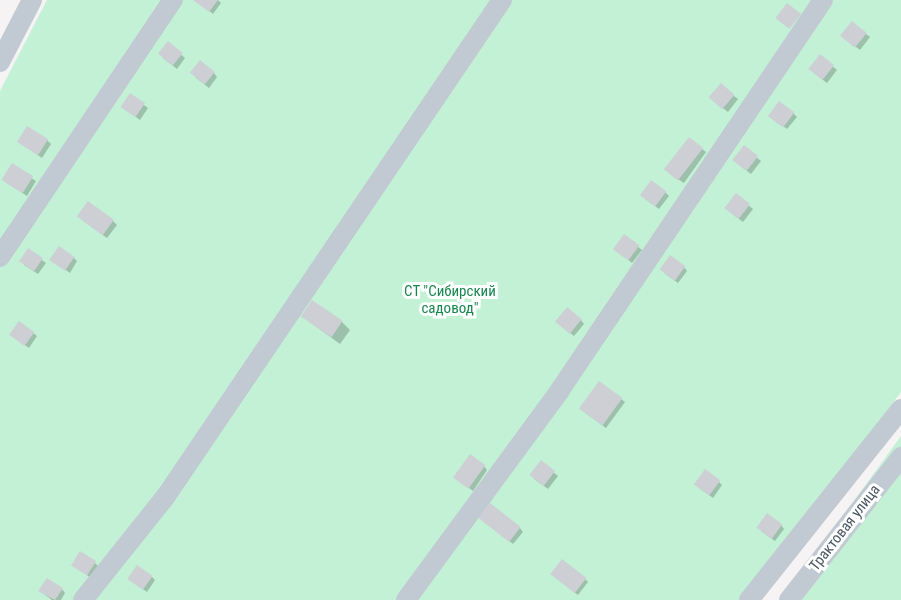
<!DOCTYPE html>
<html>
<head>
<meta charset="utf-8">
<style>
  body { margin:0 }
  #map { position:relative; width:901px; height:600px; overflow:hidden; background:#f5f3f3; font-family:"Roboto Condensed",sans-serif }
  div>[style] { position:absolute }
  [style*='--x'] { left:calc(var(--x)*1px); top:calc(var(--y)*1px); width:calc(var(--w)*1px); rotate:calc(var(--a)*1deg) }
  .green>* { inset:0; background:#c3f1d5 }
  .shadow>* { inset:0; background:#0003 }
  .building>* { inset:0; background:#cdcfd5; transform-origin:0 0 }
  .minor>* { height:20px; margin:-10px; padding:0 10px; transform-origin:10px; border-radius:10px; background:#c1cad2 }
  span { translate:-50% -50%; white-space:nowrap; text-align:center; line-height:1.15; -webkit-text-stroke:6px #fff; paint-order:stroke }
  .park-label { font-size:15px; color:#17864f }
  .street-label { font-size:15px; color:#4a5661 }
</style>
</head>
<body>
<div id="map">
  <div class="green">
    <i style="clip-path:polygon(47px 0,901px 0,901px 392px,746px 600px,0 600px,0 91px)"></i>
    <i style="clip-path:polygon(901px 436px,901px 600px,782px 600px)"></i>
  </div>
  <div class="shadow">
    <i style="clip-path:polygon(196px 0,218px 0,221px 3px,213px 14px)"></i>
    <i style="clip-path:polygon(866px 34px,870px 37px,860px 50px,847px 40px)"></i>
    <i style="clip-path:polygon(168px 44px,185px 58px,177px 69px,163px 58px)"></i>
    <i style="clip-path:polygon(820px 56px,837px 70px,827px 83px,814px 73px)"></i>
    <i style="clip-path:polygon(214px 73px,217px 77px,209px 88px,195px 77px)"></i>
    <i style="clip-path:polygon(130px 95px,148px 108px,140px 120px,126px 110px)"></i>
    <i style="clip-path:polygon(734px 96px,738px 99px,728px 112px,715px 102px)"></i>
    <i style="clip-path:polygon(793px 113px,797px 117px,787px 129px,774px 119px)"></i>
    <i style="clip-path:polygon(47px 140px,51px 144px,42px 158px,19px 142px)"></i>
    <i style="clip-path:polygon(744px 147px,761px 161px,751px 174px,738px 164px)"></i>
    <i style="clip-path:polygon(702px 149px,706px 152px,684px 183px,670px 174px)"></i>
    <i style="clip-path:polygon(13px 166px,36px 181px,27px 196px,7px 183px)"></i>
    <i style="clip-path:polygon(665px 192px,669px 196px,659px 209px,645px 199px)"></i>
    <i style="clip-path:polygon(736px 195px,753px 209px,743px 222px,730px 212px)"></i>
    <i style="clip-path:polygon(82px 220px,113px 221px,117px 225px,107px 238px)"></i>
    <i style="clip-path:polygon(625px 236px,642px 250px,632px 263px,619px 252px)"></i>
    <i style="clip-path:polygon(28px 250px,46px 263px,38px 274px,24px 265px)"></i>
    <i style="clip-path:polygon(74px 258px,77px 261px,70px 273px,56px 263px)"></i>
    <i style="clip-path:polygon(684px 267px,687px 271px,678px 283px,664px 273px)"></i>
    <i style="clip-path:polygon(303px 317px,342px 322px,350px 330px,340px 344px)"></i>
    <i style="clip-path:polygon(581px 320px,584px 324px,574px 336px,561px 326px)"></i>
    <i style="clip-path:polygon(33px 333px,37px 336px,29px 348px,15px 338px)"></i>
    <i style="clip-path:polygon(621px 399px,625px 402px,606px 428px,584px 412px)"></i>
    <i style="clip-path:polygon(541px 462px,558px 476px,548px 489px,534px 479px)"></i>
    <i style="clip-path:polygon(484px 466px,487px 470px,473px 491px,459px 480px)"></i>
    <i style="clip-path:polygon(719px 482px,722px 485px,713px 498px,699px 488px)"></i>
    <i style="clip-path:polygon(484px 521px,520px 528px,523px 532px,513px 544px)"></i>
    <i style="clip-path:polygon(781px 525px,784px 529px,775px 541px,761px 531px)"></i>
    <i style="clip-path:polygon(95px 563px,98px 566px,91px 578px,77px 568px)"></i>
    <i style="clip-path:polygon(152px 577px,155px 580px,147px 592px,133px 582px)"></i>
    <i style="clip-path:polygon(556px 578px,585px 579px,588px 582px,578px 595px)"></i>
    <i style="clip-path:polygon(62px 589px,65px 593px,61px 600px,52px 600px,40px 591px)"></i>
  </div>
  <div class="building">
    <i style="clip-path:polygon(193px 0,218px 0,209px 12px)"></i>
    <i style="left:787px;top:3px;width:18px;height:19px;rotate:38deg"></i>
    <i style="left:852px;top:21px;width:19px;height:19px;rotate:39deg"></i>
    <i style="left:168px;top:41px;width:19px;height:16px;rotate:39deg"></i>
    <i style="left:820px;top:54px;width:18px;height:19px;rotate:38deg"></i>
    <i style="left:200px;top:60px;width:19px;height:16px;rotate:39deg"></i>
    <i style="left:721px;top:83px;width:18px;height:19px;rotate:41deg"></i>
    <i style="left:130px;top:93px;width:18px;height:17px;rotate:34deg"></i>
    <i style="left:779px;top:101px;width:19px;height:19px;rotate:36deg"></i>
    <i style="left:27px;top:126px;width:25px;height:19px;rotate:32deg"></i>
    <i style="left:689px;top:137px;width:18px;height:41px;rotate:38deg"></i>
    <i style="left:744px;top:145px;width:18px;height:19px;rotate:38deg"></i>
    <i style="left:12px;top:163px;width:25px;height:20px;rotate:32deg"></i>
    <i style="left:651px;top:180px;width:19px;height:19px;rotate:36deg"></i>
    <i style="left:736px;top:193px;width:18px;height:19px;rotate:38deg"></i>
    <i style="left:88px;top:201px;width:32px;height:19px;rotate:36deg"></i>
    <i style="left:624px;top:234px;width:19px;height:19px;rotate:36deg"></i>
    <i style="left:59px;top:246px;width:19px;height:17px;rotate:35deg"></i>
    <i style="left:28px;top:248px;width:18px;height:16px;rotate:34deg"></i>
    <i style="left:670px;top:255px;width:19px;height:18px;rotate:36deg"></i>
    <i style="left:312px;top:300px;width:37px;height:20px;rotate:34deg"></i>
    <i style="left:567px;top:307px;width:19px;height:19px;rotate:39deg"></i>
    <i style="left:19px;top:321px;width:19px;height:17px;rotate:36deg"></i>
    <i style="left:599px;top:381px;width:29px;height:34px;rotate:36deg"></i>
    <i style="left:470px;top:454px;width:19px;height:29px;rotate:36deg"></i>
    <i style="left:541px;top:460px;width:18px;height:19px;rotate:38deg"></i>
    <i style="left:705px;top:469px;width:19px;height:19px;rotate:36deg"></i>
    <i style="left:490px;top:503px;width:39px;height:19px;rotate:38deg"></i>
    <i style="left:767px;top:513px;width:19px;height:18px;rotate:36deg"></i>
    <i style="left:80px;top:551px;width:19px;height:17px;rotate:32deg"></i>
    <i style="left:562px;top:559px;width:31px;height:19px;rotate:38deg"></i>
    <i style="left:137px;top:565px;width:19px;height:17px;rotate:35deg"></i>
    <i style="clip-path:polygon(47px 578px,63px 588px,55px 600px,38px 591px)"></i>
  </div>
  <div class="minor">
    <i style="--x:0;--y:62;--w:70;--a:-62.7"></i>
    <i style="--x:0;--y:257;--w:310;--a:-56.1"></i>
    <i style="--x:83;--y:600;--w:133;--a:-51.4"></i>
    <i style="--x:166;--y:496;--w:599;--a:-55.89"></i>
    <i style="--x:406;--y:600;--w:260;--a:-53.7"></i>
    <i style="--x:560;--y:390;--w:470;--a:-56"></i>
    <i style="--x:749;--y:600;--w:244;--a:-51.5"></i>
    <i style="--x:789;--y:600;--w:182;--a:-51.9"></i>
  </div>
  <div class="park-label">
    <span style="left:450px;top:300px">СТ "Сибирский<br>садовод"</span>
  </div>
  <div class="street-label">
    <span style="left:845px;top:528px;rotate:-52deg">Трактовая улица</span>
  </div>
</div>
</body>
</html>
